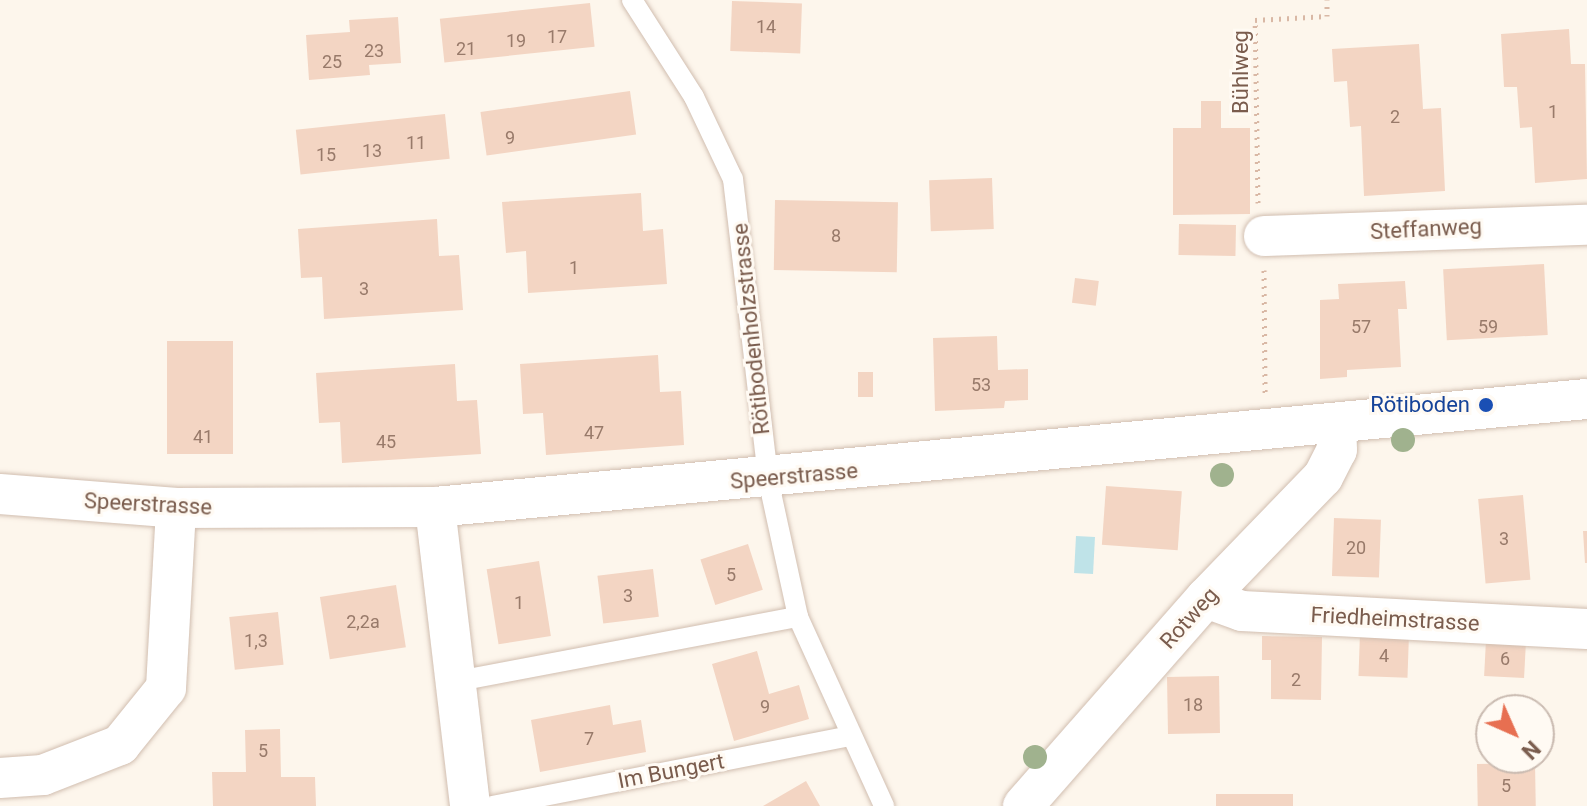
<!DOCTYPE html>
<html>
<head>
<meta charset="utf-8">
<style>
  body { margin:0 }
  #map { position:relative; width:1587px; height:806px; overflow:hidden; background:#fdf6ec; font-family:Roboto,sans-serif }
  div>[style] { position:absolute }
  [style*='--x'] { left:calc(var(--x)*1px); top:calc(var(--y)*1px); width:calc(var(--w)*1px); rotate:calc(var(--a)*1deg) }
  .water>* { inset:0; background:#bfe3e8; transform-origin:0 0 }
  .building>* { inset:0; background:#f3d5c3; transform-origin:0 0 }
  .path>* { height:5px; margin-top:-2.5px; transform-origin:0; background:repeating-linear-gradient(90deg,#d9b8a5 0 2px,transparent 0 8px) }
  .roads { filter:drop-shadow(0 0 2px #d1beb0) drop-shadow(0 0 2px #d1beb0) }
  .lane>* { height:20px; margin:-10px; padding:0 10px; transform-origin:10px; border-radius:10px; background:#fff }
  .street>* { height:40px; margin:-20px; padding:0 20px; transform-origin:20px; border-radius:20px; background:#fff }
  .trees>* { width:24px; height:24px; margin:-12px; border-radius:50%; background:#a0b28e }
  .dots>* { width:22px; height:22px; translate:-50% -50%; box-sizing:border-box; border:4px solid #fffaf3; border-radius:50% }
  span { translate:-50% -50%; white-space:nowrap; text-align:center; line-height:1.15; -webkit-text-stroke:6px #fffaf3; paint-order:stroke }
  .number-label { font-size:18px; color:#987a6a }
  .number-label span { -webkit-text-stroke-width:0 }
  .street-label { font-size:22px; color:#7a5c4d }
  .transit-label { font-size:22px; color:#164399 }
  .right { translate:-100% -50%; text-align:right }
  .north { position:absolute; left:1475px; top:694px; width:80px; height:80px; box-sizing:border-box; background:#fffaf3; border:2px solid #cabbb1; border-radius:50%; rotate:135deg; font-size:22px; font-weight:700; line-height:32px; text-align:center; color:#7a5c4d }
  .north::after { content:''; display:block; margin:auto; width:28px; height:36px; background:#e76f51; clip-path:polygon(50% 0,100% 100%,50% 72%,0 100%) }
</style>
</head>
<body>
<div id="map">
  <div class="water">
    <i style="left:1076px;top:536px;width:19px;height:37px;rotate:3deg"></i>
  </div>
  <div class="building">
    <i style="left:732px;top:1px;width:70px;height:50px;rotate:2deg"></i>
    <i style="left:590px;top:3px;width:44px;height:151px;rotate:84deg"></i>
    <i style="clip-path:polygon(398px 17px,401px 63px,369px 65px,370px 75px,309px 80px,306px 35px,350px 32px,349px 20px)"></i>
    <i style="clip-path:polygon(1569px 29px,1571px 64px,1585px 64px,1587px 179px,1535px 183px,1532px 127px,1520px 128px,1517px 87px,1504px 87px,1501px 34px)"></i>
    <i style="clip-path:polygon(1419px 44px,1423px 109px,1441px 108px,1445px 191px,1364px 196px,1361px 126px,1350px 127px,1347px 81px,1334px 82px,1332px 49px)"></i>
    <i style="left:630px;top:91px;width:44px;height:151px;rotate:82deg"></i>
    <i style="clip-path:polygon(1201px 101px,1221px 101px,1221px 128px,1250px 128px,1250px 214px,1173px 215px,1173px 128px,1201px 128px)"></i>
    <i style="left:445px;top:114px;width:45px;height:150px;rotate:84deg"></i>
    <i style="left:992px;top:178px;width:51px;height:63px;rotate:88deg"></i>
    <i style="clip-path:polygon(641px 193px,643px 231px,663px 229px,667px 284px,528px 293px,526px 251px,506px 253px,502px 202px)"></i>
    <i style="left:775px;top:200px;width:123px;height:70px;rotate:1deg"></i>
    <i style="clip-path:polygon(437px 219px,439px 256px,459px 255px,463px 310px,324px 319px,322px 277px,301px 278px,298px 229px)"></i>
    <i style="left:1179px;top:224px;width:57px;height:31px;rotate:1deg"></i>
    <i style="left:1544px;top:264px;width:71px;height:101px;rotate:87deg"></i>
    <i style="left:1075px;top:278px;width:24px;height:25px;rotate:7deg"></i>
    <i style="clip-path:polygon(1405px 281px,1407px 309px,1398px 309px,1401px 367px,1347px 370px,1347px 377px,1320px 379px,1320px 300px,1339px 299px,1338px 284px)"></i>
    <i style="clip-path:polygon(997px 336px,998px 370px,1028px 369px,1028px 400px,1005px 401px,1004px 408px,935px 411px,933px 338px)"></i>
    <i style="left:167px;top:341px;width:66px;height:113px"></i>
    <i style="clip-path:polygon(658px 355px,660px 392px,681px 391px,684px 445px,546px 455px,543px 413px,523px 414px,520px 364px)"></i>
    <i style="clip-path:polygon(455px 364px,457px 401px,477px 400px,481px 454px,342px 463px,340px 422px,319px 423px,316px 373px)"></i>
    <i style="left:858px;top:372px;width:15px;height:25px"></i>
    <i style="left:1106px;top:486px;width:76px;height:59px;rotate:4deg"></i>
    <i style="left:1523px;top:495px;width:85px;height:45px;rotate:85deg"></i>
    <i style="left:1334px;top:518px;width:47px;height:58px;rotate:2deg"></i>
    <i style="clip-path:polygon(1583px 531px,1587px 531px,1587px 563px,1585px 563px)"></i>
    <i style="left:748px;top:544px;width:48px;height:50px;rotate:72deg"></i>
    <i style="left:539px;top:561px;width:76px;height:53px;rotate:81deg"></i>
    <i style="left:653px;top:569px;width:48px;height:56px;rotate:83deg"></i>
    <i style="left:396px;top:585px;width:63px;height:77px;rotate:81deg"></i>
    <i style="left:278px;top:612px;width:53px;height:49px;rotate:84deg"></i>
    <i style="left:1360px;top:633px;width:49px;height:43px;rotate:2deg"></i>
    <i style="clip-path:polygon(1262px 636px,1322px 637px,1321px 700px,1271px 699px,1271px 660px,1262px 660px)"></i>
    <i style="left:1486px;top:640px;width:40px;height:36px;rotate:3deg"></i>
    <i style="clip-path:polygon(757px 651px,769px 694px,799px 685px,809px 719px,734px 741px,712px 664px)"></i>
    <i style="left:1219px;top:676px;width:57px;height:52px;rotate:89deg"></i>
    <i style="clip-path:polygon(610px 705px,613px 725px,641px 720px,646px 752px,540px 772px,531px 720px)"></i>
    <i style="clip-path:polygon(280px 729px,281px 777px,315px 777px,316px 806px,213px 806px,212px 772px,246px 772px,245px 730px)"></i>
    <i style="left:1535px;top:763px;width:43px;height:58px;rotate:89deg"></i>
    <i style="clip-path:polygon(806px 781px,820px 806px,763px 806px)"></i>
    <i style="left:1216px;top:794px;width:77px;height:12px"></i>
  </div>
  <div class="path">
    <i style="--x:1258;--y:203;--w:183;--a:-90.9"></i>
    <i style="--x:1255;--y:20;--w:72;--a:-3.2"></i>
    <i style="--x:1327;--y:16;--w:16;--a:-90"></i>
    <i style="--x:1264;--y:270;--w:126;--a:89.5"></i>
  </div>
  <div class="roads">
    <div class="lane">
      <i style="--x:632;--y:0;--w:115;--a:57.4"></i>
      <i style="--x:694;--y:97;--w:91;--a:64.6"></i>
      <i style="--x:733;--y:179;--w:302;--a:83.3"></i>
      <i style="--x:768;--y:479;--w:141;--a:77.7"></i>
      <i style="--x:798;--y:617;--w:208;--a:65.5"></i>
      <i style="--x:458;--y:681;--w:346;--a:-10.7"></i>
      <i style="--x:493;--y:806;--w:363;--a:-11.1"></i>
    </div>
    <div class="street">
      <i style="--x:1264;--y:236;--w:323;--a:-2"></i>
      <i style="--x:0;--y:494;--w:177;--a:4.5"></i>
      <i style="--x:176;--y:508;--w:259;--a:-0.2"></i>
      <i style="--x:435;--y:507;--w:1157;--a:-5.36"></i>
      <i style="--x:435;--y:507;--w:301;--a:83.3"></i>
      <i style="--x:1206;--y:598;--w:38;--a:20"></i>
      <i style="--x:1242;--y:611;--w:345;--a:3"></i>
      <i style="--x:0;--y:778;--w:43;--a:-4"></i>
      <i style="--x:43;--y:775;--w:83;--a:-21.3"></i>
      <i style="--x:120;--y:745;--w:73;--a:-51.1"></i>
      <i style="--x:166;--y:688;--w:180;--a:-86.8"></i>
      <i style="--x:1023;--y:806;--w:277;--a:-48.7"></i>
      <i style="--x:1206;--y:598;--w:168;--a:-46"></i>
      <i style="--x:1323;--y:477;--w:30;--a:-63"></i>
      <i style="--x:1337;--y:450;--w:25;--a:-92"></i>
    </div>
  </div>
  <div class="trees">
    <i style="left:1403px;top:440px"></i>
    <i style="left:1222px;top:475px"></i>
    <i style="left:1035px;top:757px"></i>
  </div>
  <div class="dots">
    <i style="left:1486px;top:405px;background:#1a4fb4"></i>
  </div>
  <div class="number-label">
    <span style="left:766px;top:27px">14</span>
    <span style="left:557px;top:37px">17</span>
    <span style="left:516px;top:41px">19</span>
    <span style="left:466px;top:49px">21</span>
    <span style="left:374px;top:51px">23</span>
    <span style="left:332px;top:62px">25</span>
    <span style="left:1553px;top:112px">1</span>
    <span style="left:1395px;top:117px">2</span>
    <span style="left:510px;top:138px">9</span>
    <span style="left:416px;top:143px">11</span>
    <span style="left:372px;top:151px">13</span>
    <span style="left:326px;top:155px">15</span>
    <span style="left:836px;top:236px">8</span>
    <span style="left:574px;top:268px">1</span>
    <span style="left:364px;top:289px">3</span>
    <span style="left:1361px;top:327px">57</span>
    <span style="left:1488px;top:327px">59</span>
    <span style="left:981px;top:385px">53</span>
    <span style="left:594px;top:433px">47</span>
    <span style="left:203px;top:437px">41</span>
    <span style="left:386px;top:442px">45</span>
    <span style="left:1504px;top:539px">3</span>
    <span style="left:1356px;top:548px">20</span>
    <span style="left:731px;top:575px">5</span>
    <span style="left:628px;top:596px">3</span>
    <span style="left:519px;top:603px">1</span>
    <span style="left:363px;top:622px">2,2a</span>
    <span style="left:256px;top:641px">1,3</span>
    <span style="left:1384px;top:656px">4</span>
    <span style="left:1505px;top:659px">6</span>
    <span style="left:1296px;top:680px">2</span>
    <span style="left:1193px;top:705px">18</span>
    <span style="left:765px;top:707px">9</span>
    <span style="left:589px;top:739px">7</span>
    <span style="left:263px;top:751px">5</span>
    <span style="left:1506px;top:786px">5</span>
  </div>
  <div class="street-label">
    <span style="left:1241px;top:72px;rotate:-90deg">Bühlweg</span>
    <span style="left:1426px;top:229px;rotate:-3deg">Steffanweg</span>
    <span style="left:751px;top:329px;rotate:-96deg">Rötibodenholzstrasse</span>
    <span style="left:794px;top:476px;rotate:-5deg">Speerstrasse</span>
    <span style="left:148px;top:504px;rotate:3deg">Speerstrasse</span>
    <span style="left:1189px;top:618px;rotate:-48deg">Rotweg</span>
    <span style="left:1395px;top:619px;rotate:3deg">Friedheimstrasse</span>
    <span style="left:671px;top:771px;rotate:-11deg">Im Bungert</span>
  </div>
  <div class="transit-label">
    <span class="right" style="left:1470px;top:405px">Rötiboden</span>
  </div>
  <div class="north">N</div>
</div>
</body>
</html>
